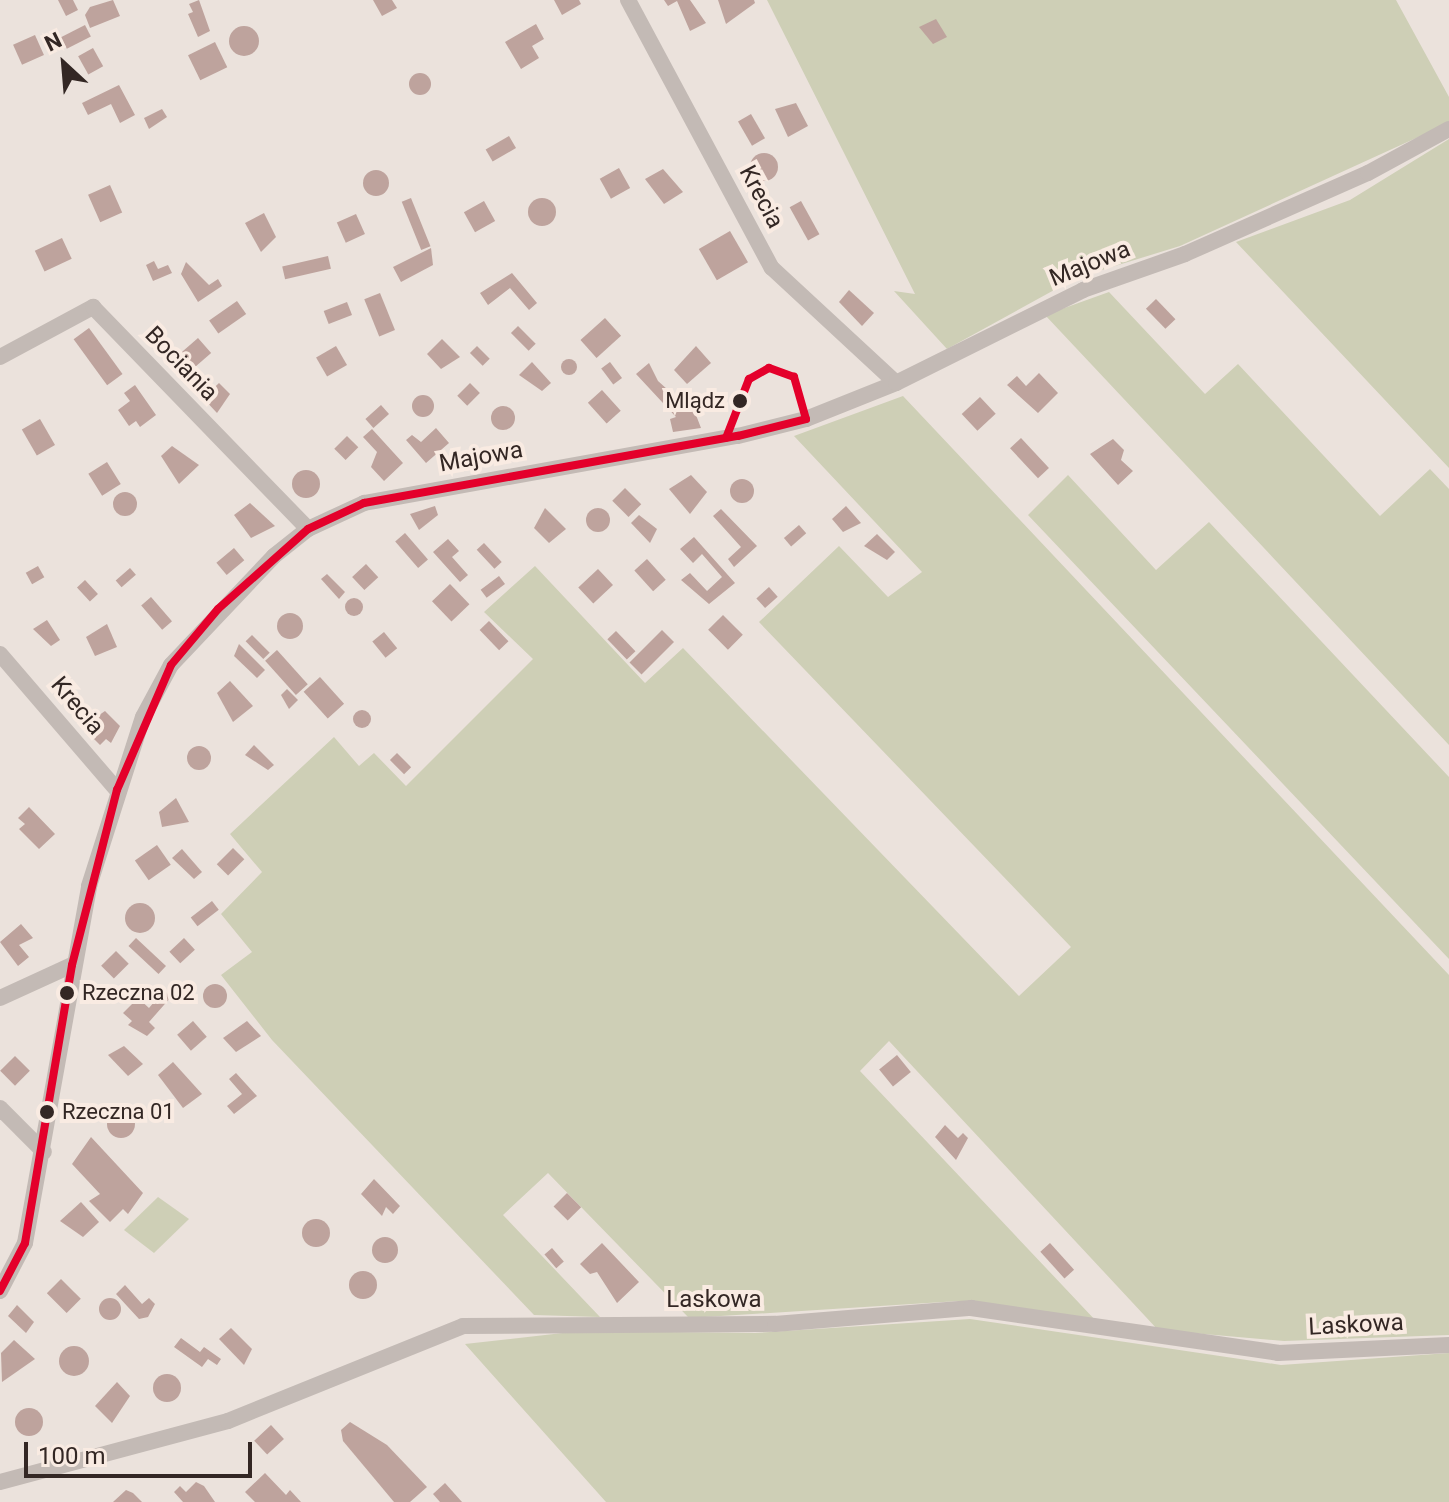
<!DOCTYPE html>
<html>
<head>
<meta charset="utf-8">
<style>
  body { margin:0 }
  #map { position:relative; width:1449px; height:1502px; overflow:hidden; background:#ebe2dc; font-family:Roboto,sans-serif }
  div>[style] { position:absolute }
  [style*='--x'] { left:calc(var(--x)*1px); top:calc(var(--y)*1px); width:calc(var(--w)*1px); rotate:calc(var(--a)*1deg) }
  .green>* { inset:0; background:#cecfb6 }
  .building>* { inset:0; background:#bea39d; transform-origin:0 0 }
  .round { border-radius:50% }
  .minor>* { height:16px; margin:-8px; padding:0 8px; transform-origin:8px; border-radius:8px; background:#c3bab5 }
  .bus-1>* { height:8px; margin:-4px; padding:0 4px; transform-origin:4px; border-radius:4px; background:#e4002b }
  .dots>* { width:22px; height:22px; translate:-50% -50%; box-sizing:border-box; border:4px solid #f9ebe2; border-radius:50% }
  span { translate:-50% -50%; white-space:nowrap; text-align:center; line-height:1.15; -webkit-text-stroke:8px #f9ebe2; paint-order:stroke }
  .bus-label { font-size:22px; color:#332724 }
  .right { translate:-100% -50%; text-align:right }
  .left { translate:0 -50%; text-align:left }
  .street-label { font-size:24px; color:#332724 }
  .north { position:absolute; left:24px; top:24px; width:80px; height:80px; -webkit-text-stroke:6px #f9ebe2; paint-order:stroke; rotate:334deg; font-size:22px; font-weight:700; line-height:32px; text-align:center; color:#332724 }
  .north::after { content:''; display:block; margin:auto; width:28px; height:36px; background:#332724; clip-path:polygon(50% 0,100% 100%,50% 72%,0 100%) }
  .scale { position:absolute; left:24px; top:1442px; width:228px; height:36px; box-sizing:border-box; border:4px solid #332724; border-top:0; padding-left:10px; font-size:24px; line-height:28px; white-space:nowrap; color:#332724; -webkit-text-stroke:6px #f9ebe2; paint-order:stroke }
</style>
</head>
<body>
<div id="map">
  <div class="green">
    <i style="clip-path:polygon(767px 0,1396px 0,1449px 97px,1449px 123px,1180px 246px,1076px 278px,947px 349px,894px 291px,915px 294px)"></i>
    <i style="clip-path:polygon(1449px 139px,1449px 468px,1236px 242px,1350px 200px)"></i>
    <i style="clip-path:polygon(1109px 292px,1205px 394px,1238px 364px,1380px 516px,1430px 469px,1449px 489px,1449px 745px,1045px 315px)"></i>
    <i style="clip-path:polygon(903px 396px,1449px 975px,1449px 1335px,1284px 1341px,1158px 1330px,889px 1041px,860px 1071px,1097px 1322px,959px 1301px,689px 1318px,548px 1173px,503px 1215px,600px 1317px,534px 1315px,272px 1040px,221px 975px,252px 952px,221px 914px,262px 872px,230px 834px,334px 737px,359px 766px,374px 753px,406px 786px,533px 659px,484px 612px,535px 566px,645px 683px,683px 648px,1019px 996px,1071px 947px,759px 622px,839px 546px,888px 597px,922px 572px,794px 436px)"></i>
    <i style="clip-path:polygon(1068px 475px,1156px 570px,1209px 522px,1449px 777px,1449px 959px,1028px 515px)"></i>
    <i style="clip-path:polygon(158px 1197px,189px 1219px,154px 1253px,124px 1230px)"></i>
    <i style="clip-path:polygon(970px 1319px,1281px 1365px,1449px 1353px,1449px 1502px,606px 1502px,465px 1344px,580px 1331px,755px 1333px)"></i>
  </div>
  <div class="building">
    <i style="clip-path:polygon(58px 0,73px 0,78px 10px,66px 16px)"></i>
    <i style="clip-path:polygon(113px 0,120px 16px,90px 28px,85px 15px,90px 7px)"></i>
    <i style="clip-path:polygon(199px 0,210px 31px,198px 37px,188px 14px,193px 12px,189px 4px)"></i>
    <i style="clip-path:polygon(373px 0,392px 0,397px 8px,382px 16px)"></i>
    <i style="clip-path:polygon(554px 0,579px 0,581px 4px,562px 15px)"></i>
    <i style="clip-path:polygon(664px 0,690px 0,706px 23px,690px 31px,677px 1px,668px 6px)"></i>
    <i style="clip-path:polygon(718px 0,754px 0,755px 3px,726px 24px)"></i>
    <i style="clip-path:polygon(936px 19px,947px 37px,933px 44px,919px 27px)"></i>
    <i style="clip-path:polygon(536px 24px,544px 39px,532px 46px,539px 58px,521px 69px,505px 42px)"></i>
    <i style="left:85px;top:25px;width:13px;height:27px;rotate:63deg"></i>
    <i class="round" style="left:229px;top:26px;width:30px;height:30px"></i>
    <i style="left:35px;top:35px;width:22px;height:24px;rotate:66deg"></i>
    <i style="left:215px;top:42px;width:28px;height:30px;rotate:64deg"></i>
    <i style="left:93px;top:48px;width:21px;height:17px;rotate:61deg"></i>
    <i class="round" style="left:409px;top:73px;width:22px;height:22px"></i>
    <i style="clip-path:polygon(119px 85px,135px 115px,120px 123px,111px 104px,88px 115px,82px 103px)"></i>
    <i style="clip-path:polygon(796px 103px,808px 126px,788px 137px,775px 109px)"></i>
    <i style="clip-path:polygon(162px 109px,167px 117px,149px 129px,144px 118px)"></i>
    <i style="left:751px;top:114px;width:28px;height:15px;rotate:60deg"></i>
    <i style="left:509px;top:136px;width:14px;height:27px;rotate:60deg"></i>
    <i class="round" style="left:750px;top:153px;width:28px;height:28px"></i>
    <i style="left:619px;top:168px;width:23px;height:22px;rotate:61deg"></i>
    <i style="clip-path:polygon(663px 169px,683px 192px,664px 204px,645px 179px)"></i>
    <i class="round" style="left:363px;top:170px;width:26px;height:26px"></i>
    <i style="left:110px;top:185px;width:30px;height:24px;rotate:66deg"></i>
    <i style="left:411px;top:198px;width:52px;height:10px;rotate:68deg"></i>
    <i class="round" style="left:528px;top:198px;width:28px;height:28px"></i>
    <i style="left:484px;top:201px;width:23px;height:23px;rotate:61deg"></i>
    <i style="left:801px;top:201px;width:38px;height:13px;rotate:61deg"></i>
    <i style="clip-path:polygon(264px 213px,276px 237px,261px 252px,245px 223px)"></i>
    <i style="left:356px;top:214px;width:22px;height:21px;rotate:66deg"></i>
    <i style="left:730px;top:231px;width:36px;height:36px;rotate:60deg"></i>
    <i style="left:62px;top:238px;width:23px;height:30px;rotate:65deg"></i>
    <i style="clip-path:polygon(431px 248px,433px 265px,401px 282px,393px 267px)"></i>
    <i style="left:328px;top:256px;width:13px;height:47px;rotate:77deg"></i>
    <i style="clip-path:polygon(154px 261px,158px 269px,168px 265px,172px 273px,153px 281px,146px 265px)"></i>
    <i style="clip-path:polygon(186px 262px,209px 285px,218px 279px,222px 286px,198px 302px,181px 274px)"></i>
    <i style="clip-path:polygon(512px 273px,537px 303px,529px 310px,510px 288px,488px 305px,480px 293px)"></i>
    <i style="clip-path:polygon(849px 290px,874px 313px,862px 326px,839px 302px)"></i>
    <i style="left:380px;top:293px;width:40px;height:17px;rotate:68deg"></i>
    <i style="left:1156px;top:299px;width:28px;height:14px;rotate:46deg"></i>
    <i style="left:237px;top:301px;width:16px;height:34px;rotate:55deg"></i>
    <i style="left:347px;top:302px;width:14px;height:25px;rotate:69deg"></i>
    <i style="left:605px;top:318px;width:24px;height:33px;rotate:48deg"></i>
    <i style="left:518px;top:326px;width:25px;height:10px;rotate:45deg"></i>
    <i style="left:89px;top:328px;width:57px;height:19px;rotate:54deg"></i>
    <i style="left:198px;top:338px;width:20px;height:24px;rotate:49deg"></i>
    <i style="clip-path:polygon(442px 339px,460px 357px,441px 369px,427px 354px)"></i>
    <i style="left:336px;top:346px;width:22px;height:23px;rotate:60deg"></i>
    <i style="left:477px;top:346px;width:18px;height:10px;rotate:45deg"></i>
    <i style="clip-path:polygon(696px 346px,711px 363px,687px 384px,674px 370px)"></i>
    <i class="round" style="left:561px;top:359px;width:16px;height:16px"></i>
    <i style="clip-path:polygon(532px 362px,551px 383px,542px 391px,519px 375px)"></i>
    <i style="left:610px;top:362px;width:20px;height:11px;rotate:53deg"></i>
    <i style="clip-path:polygon(649px 363px,658px 381px,696px 415px,701px 428px,673px 432px,670px 419px,676px 417px,636px 374px)"></i>
    <i style="clip-path:polygon(1039px 373px,1058px 393px,1038px 413px,1007px 385px,1017px 376px,1026px 386px)"></i>
    <i style="clip-path:polygon(219px 383px,230px 394px,217px 413px,203px 398px)"></i>
    <i style="left:470px;top:383px;width:14px;height:18px;rotate:45deg"></i>
    <i style="clip-path:polygon(135px 385px,156px 415px,140px 427px,136px 421px,129px 426px,118px 410px,130px 401px,124px 393px)"></i>
    <i style="left:602px;top:390px;width:28px;height:19px;rotate:48deg"></i>
    <i class="round" style="left:412px;top:395px;width:22px;height:22px"></i>
    <i style="left:980px;top:397px;width:23px;height:25px;rotate:47deg"></i>
    <i style="left:381px;top:405px;width:12px;height:21px;rotate:48deg"></i>
    <i class="round" style="left:491px;top:406px;width:24px;height:24px"></i>
    <i style="left:40px;top:419px;width:30px;height:21px;rotate:60deg"></i>
    <i style="clip-path:polygon(436px 428px,449px 443px,426px 463px,406px 440px,412px 435px,421px 442px)"></i>
    <i style="clip-path:polygon(372px 429px,403px 463px,384px 481px,371px 467px,377px 452px,363px 437px)"></i>
    <i style="left:347px;top:436px;width:16px;height:18px;rotate:45deg"></i>
    <i style="left:1021px;top:438px;width:41px;height:15px;rotate:47deg"></i>
    <i style="clip-path:polygon(1113px 439px,1124px 450px,1121px 460px,1133px 471px,1118px 485px,1090px 454px)"></i>
    <i style="clip-path:polygon(172px 446px,199px 465px,179px 484px,161px 456px)"></i>
    <i style="left:107px;top:462px;width:26px;height:22px;rotate:58deg"></i>
    <i class="round" style="left:292px;top:470px;width:28px;height:28px"></i>
    <i style="clip-path:polygon(691px 475px,707px 492px,690px 514px,669px 489px)"></i>
    <i class="round" style="left:730px;top:479px;width:24px;height:24px"></i>
    <i style="left:625px;top:488px;width:23px;height:18px;rotate:45deg"></i>
    <i class="round" style="left:113px;top:492px;width:24px;height:24px"></i>
    <i style="clip-path:polygon(250px 503px,275px 526px,251px 538px,234px 515px)"></i>
    <i style="clip-path:polygon(435px 506px,438px 515px,419px 530px,410px 514px)"></i>
    <i style="clip-path:polygon(846px 506px,861px 523px,843px 532px,832px 519px)"></i>
    <i style="clip-path:polygon(545px 508px,566px 529px,549px 543px,534px 528px)"></i>
    <i class="round" style="left:586px;top:508px;width:24px;height:24px"></i>
    <i style="clip-path:polygon(721px 509px,757px 546px,734px 567px,728px 559px,741px 547px,713px 516px)"></i>
    <i style="clip-path:polygon(639px 515px,657px 529px,650px 543px,631px 523px)"></i>
    <i style="left:799px;top:525px;width:11px;height:20px;rotate:49deg"></i>
    <i style="left:405px;top:533px;width:35px;height:13px;rotate:49deg"></i>
    <i style="clip-path:polygon(877px 534px,895px 552px,887px 560px,864px 546px)"></i>
    <i style="clip-path:polygon(694px 537px,735px 583px,709px 604px,681px 580px,690px 573px,707px 591px,722px 577px,702px 554px,693px 563px,680px 549px)"></i>
    <i style="clip-path:polygon(448px 539px,459px 551px,452px 557px,468px 575px,460px 582px,433px 552px)"></i>
    <i style="left:484px;top:543px;width:26px;height:10px;rotate:47deg"></i>
    <i style="left:234px;top:548px;width:16px;height:23px;rotate:50deg"></i>
    <i style="left:647px;top:559px;width:28px;height:17px;rotate:48deg"></i>
    <i style="left:366px;top:564px;width:18px;height:19px;rotate:47deg"></i>
    <i style="left:38px;top:566px;width:13px;height:14px;rotate:61deg"></i>
    <i style="left:130px;top:568px;width:9px;height:19px;rotate:49deg"></i>
    <i style="left:598px;top:569px;width:22px;height:27px;rotate:47deg"></i>
    <i style="clip-path:polygon(327px 574px,345px 592px,339px 599px,321px 579px)"></i>
    <i style="left:499px;top:576px;width:10px;height:23px;rotate:53deg"></i>
    <i style="left:85px;top:580px;width:19px;height:11px;rotate:47deg"></i>
    <i style="left:450px;top:584px;width:28px;height:25px;rotate:46deg"></i>
    <i style="left:769px;top:587px;width:13px;height:17px;rotate:48deg"></i>
    <i style="left:151px;top:597px;width:32px;height:13px;rotate:49deg"></i>
    <i class="round" style="left:345px;top:598px;width:18px;height:18px"></i>
    <i class="round" style="left:277px;top:613px;width:26px;height:26px"></i>
    <i style="left:723px;top:615px;width:28px;height:21px;rotate:45deg"></i>
    <i style="clip-path:polygon(47px 620px,60px 640px,51px 646px,33px 629px)"></i>
    <i style="left:489px;top:621px;width:28px;height:13px;rotate:46deg"></i>
    <i style="clip-path:polygon(107px 624px,117px 647px,95px 656px,86px 637px)"></i>
    <i style="left:662px;top:630px;width:17px;height:46px;rotate:45deg"></i>
    <i style="left:616px;top:631px;width:28px;height:12px;rotate:46deg"></i>
    <i style="left:384px;top:632px;width:21px;height:15px;rotate:51deg"></i>
    <i style="left:252px;top:635px;width:25px;height:9px;rotate:45deg"></i>
    <i style="clip-path:polygon(239px 644px,265px 670px,257px 678px,234px 656px)"></i>
    <i style="left:277px;top:650px;width:46px;height:16px;rotate:48deg"></i>
    <i style="left:320px;top:677px;width:36px;height:22px;rotate:48deg"></i>
    <i style="clip-path:polygon(230px 681px,253px 706px,233px 722px,217px 693px)"></i>
    <i style="clip-path:polygon(287px 689px,298px 700px,289px 709px,281px 695px)"></i>
    <i class="round" style="left:353px;top:710px;width:18px;height:18px"></i>
    <i style="clip-path:polygon(105px 711px,120px 726px,111px 743px,106px 739px,100px 745px,82px 727px)"></i>
    <i style="clip-path:polygon(254px 745px,274px 765px,268px 770px,245px 755px)"></i>
    <i class="round" style="left:187px;top:746px;width:24px;height:24px"></i>
    <i style="left:397px;top:753px;width:20px;height:10px;rotate:45deg"></i>
    <i style="clip-path:polygon(176px 798px,189px 822px,162px 827px,159px 812px)"></i>
    <i style="clip-path:polygon(29px 807px,55px 834px,39px 849px,19px 829px,25px 824px,18px 818px)"></i>
    <i style="left:157px;top:845px;width:24px;height:27px;rotate:55deg"></i>
    <i style="left:233px;top:848px;width:16px;height:23px;rotate:45deg"></i>
    <i style="clip-path:polygon(182px 849px,202px 872px,194px 879px,172px 858px)"></i>
    <i style="left:212px;top:901px;width:11px;height:27px;rotate:52deg"></i>
    <i class="round" style="left:125px;top:903px;width:30px;height:30px"></i>
    <i style="clip-path:polygon(21px 924px,33px 938px,19px 945px,29px 957px,18px 966px,0 942px)"></i>
    <i style="left:136px;top:938px;width:41px;height:11px;rotate:43deg"></i>
    <i style="left:184px;top:938px;width:16px;height:20px;rotate:47deg"></i>
    <i style="left:116px;top:951px;width:18px;height:21px;rotate:45deg"></i>
    <i class="round" style="left:203px;top:984px;width:24px;height:24px"></i>
    <i style="clip-path:polygon(164px 990px,171px 997px,149px 1022px,155px 1028px,147px 1036px,128px 1025px,132px 1021px,123px 1013px,138px 998px,149px 1008px)"></i>
    <i style="left:193px;top:1021px;width:21px;height:21px;rotate:49deg"></i>
    <i style="clip-path:polygon(247px 1021px,261px 1036px,236px 1052px,223px 1038px)"></i>
    <i style="clip-path:polygon(124px 1046px,143px 1064px,128px 1076px,108px 1055px)"></i>
    <i style="left:897px;top:1055px;width:22px;height:23px;rotate:51deg"></i>
    <i style="left:15px;top:1056px;width:21px;height:21px;rotate:45deg"></i>
    <i style="clip-path:polygon(173px 1062px,202px 1094px,183px 1108px,158px 1075px)"></i>
    <i style="clip-path:polygon(236px 1073px,257px 1096px,234px 1114px,227px 1106px,242px 1094px,229px 1079px)"></i>
    <i class="round" style="left:107px;top:1110px;width:28px;height:28px"></i>
    <i style="clip-path:polygon(945px 1125px,958px 1138px,963px 1133px,968px 1138px,956px 1160px,935px 1137px)"></i>
    <i style="clip-path:polygon(91px 1137px,143px 1193px,128px 1214px,123px 1209px,110px 1222px,89px 1201px,100px 1194px,72px 1164px)"></i>
    <i style="clip-path:polygon(374px 1179px,400px 1206px,393px 1214px,386px 1207px,382px 1216px,361px 1194px)"></i>
    <i style="left:567px;top:1193px;width:20px;height:19px;rotate:45deg"></i>
    <i style="clip-path:polygon(81px 1202px,99px 1222px,83px 1237px,60px 1221px)"></i>
    <i class="round" style="left:302px;top:1219px;width:28px;height:28px"></i>
    <i class="round" style="left:372px;top:1237px;width:26px;height:26px"></i>
    <i style="clip-path:polygon(602px 1243px,639px 1282px,617px 1303px,597px 1272px,590px 1274px,580px 1264px)"></i>
    <i style="left:1050px;top:1243px;width:36px;height:13px;rotate:48deg"></i>
    <i style="left:552px;top:1248px;width:18px;height:10px;rotate:49deg"></i>
    <i class="round" style="left:349px;top:1271px;width:28px;height:28px"></i>
    <i style="left:61px;top:1279px;width:28px;height:20px;rotate:45deg"></i>
    <i style="clip-path:polygon(125px 1285px,142px 1304px,149px 1298px,155px 1304px,148px 1317px,139px 1319px,116px 1294px)"></i>
    <i class="round" style="left:99px;top:1298px;width:22px;height:22px"></i>
    <i style="clip-path:polygon(17px 1305px,34px 1322px,26px 1333px,8px 1316px)"></i>
    <i style="clip-path:polygon(231px 1328px,252px 1349px,244px 1365px,219px 1339px)"></i>
    <i style="clip-path:polygon(181px 1338px,200px 1352px,204px 1347px,221px 1359px,217px 1365px,208px 1359px,202px 1367px,174px 1347px)"></i>
    <i style="clip-path:polygon(14px 1340px,35px 1359px,2px 1382px,1px 1353px)"></i>
    <i class="round" style="left:59px;top:1346px;width:30px;height:30px"></i>
    <i class="round" style="left:153px;top:1374px;width:28px;height:28px"></i>
    <i style="clip-path:polygon(117px 1382px,130px 1396px,112px 1423px,95px 1406px)"></i>
    <i class="round" style="left:15px;top:1408px;width:28px;height:28px"></i>
    <i style="clip-path:polygon(350px 1422px,387px 1445px,427px 1487px,410px 1502px,394px 1502px,343px 1441px,341px 1430px)"></i>
    <i style="left:271px;top:1425px;width:19px;height:23px;rotate:47deg"></i>
    <i style="clip-path:polygon(265px 1473px,286px 1495px,290px 1490px,301px 1502px,255px 1502px,245px 1492px)"></i>
    <i style="clip-path:polygon(196px 1482px,204px 1486px,215px 1502px,183px 1502px,174px 1492px,180px 1486px,186px 1492px)"></i>
    <i style="clip-path:polygon(445px 1483px,462px 1502px,440px 1502px,433px 1494px)"></i>
    <i style="clip-path:polygon(126px 1490px,133px 1493px,142px 1502px,113px 1502px)"></i>
  </div>
  <div class="minor">
    <i style="--x:628;--y:0;--w:304;--a:61.8"></i>
    <i style="--x:772;--y:268;--w:169;--a:42.8"></i>
    <i style="--x:0;--y:357;--w:106;--a:-28.3"></i>
    <i style="--x:93;--y:307;--w:309;--a:45.9"></i>
    <i style="--x:0;--y:654;--w:179;--a:49.3"></i>
    <i style="--x:0;--y:998;--w:79;--a:-24.6"></i>
    <i style="--x:0;--y:1108;--w:62;--a:45"></i>
    <i style="--x:0;--y:1291;--w:54;--a:-62.5"></i>
    <i style="--x:25;--y:1243;--w:363;--a:-79.8"></i>
    <i style="--x:89;--y:886;--w:177;--a:-72.3"></i>
    <i style="--x:143;--y:717;--w:59;--a:-61.7"></i>
    <i style="--x:171;--y:665;--w:150;--a:-46.6"></i>
    <i style="--x:274;--y:556;--w:43;--a:-38.5"></i>
    <i style="--x:308;--y:529;--w:62;--a:-24.9"></i>
    <i style="--x:364;--y:503;--w:380;--a:-10.2"></i>
    <i style="--x:738;--y:436;--w:70;--a:-14"></i>
    <i style="--x:806;--y:419;--w:97;--a:-21.8"></i>
    <i style="--x:896;--y:383;--w:209;--a:-26.4"></i>
    <i style="--x:1083;--y:290;--w:108;--a:-19.4"></i>
    <i style="--x:1185;--y:254;--w:200;--a:-23.9"></i>
    <i style="--x:1368;--y:173;--w:92;--a:-28.5"></i>
    <i style="--x:0;--y:1482;--w:236;--a:-15"></i>
    <i style="--x:228;--y:1421;--w:253;--a:-22"></i>
    <i style="--x:463;--y:1326;--w:312;--a:-0.4"></i>
    <i style="--x:775;--y:1324;--w:197;--a:-4.7"></i>
    <i style="--x:971;--y:1308;--w:310;--a:8.3"></i>
    <i style="--x:1278;--y:1353;--w:171;--a:-2.7"></i>
  </div>
  <div class="bus-1">
    <i style="--x:0;--y:1291;--w:54;--a:-62.5"></i>
    <i style="--x:25;--y:1243;--w:282;--a:-80.4"></i>
    <i style="--x:72;--y:965;--w:181;--a:-75.6"></i>
    <i style="--x:117;--y:790;--w:136;--a:-66.6"></i>
    <i style="--x:171;--y:665;--w:73;--a:-50"></i>
    <i style="--x:218;--y:609;--w:120;--a:-41.6"></i>
    <i style="--x:308;--y:529;--w:62;--a:-24.9"></i>
    <i style="--x:364;--y:503;--w:380;--a:-10.2"></i>
    <i style="--x:738;--y:436;--w:70;--a:-14"></i>
    <i style="--x:806;--y:419;--w:44;--a:-105.9"></i>
    <i style="--x:794;--y:377;--w:27;--a:-160"></i>
    <i style="--x:769;--y:368;--w:23;--a:151"></i>
    <i style="--x:749;--y:379;--w:63;--a:111.3"></i>
  </div>
  <div class="dots">
    <i style="left:740px;top:401px;background:#332724"></i>
    <i style="left:67px;top:993px;background:#332724"></i>
    <i style="left:47px;top:1112px;background:#332724"></i>
  </div>
  <div class="bus-label">
    <span class="right" style="left:725px;top:401px">Mlądz</span>
    <span class="left" style="left:82px;top:993px">Rzeczna 02</span>
    <span class="left" style="left:62px;top:1112px">Rzeczna 01</span>
  </div>
  <div class="street-label">
    <span style="left:761px;top:197px;rotate:62deg">Krecia</span>
    <span style="left:1090px;top:264px;rotate:-22deg">Majowa</span>
    <span style="left:181px;top:364px;rotate:46deg">Bociania</span>
    <span style="left:481px;top:457px;rotate:-10deg">Majowa</span>
    <span style="left:77px;top:706px;rotate:50deg">Krecia</span>
    <span style="left:714px;top:1300px">Laskowa</span>
    <span style="left:1356px;top:1325px;rotate:-3deg">Laskowa</span>
  </div>
  <div class="north">N</div>
  <div class="scale">100 m</div>
</div>
</body>
</html>
